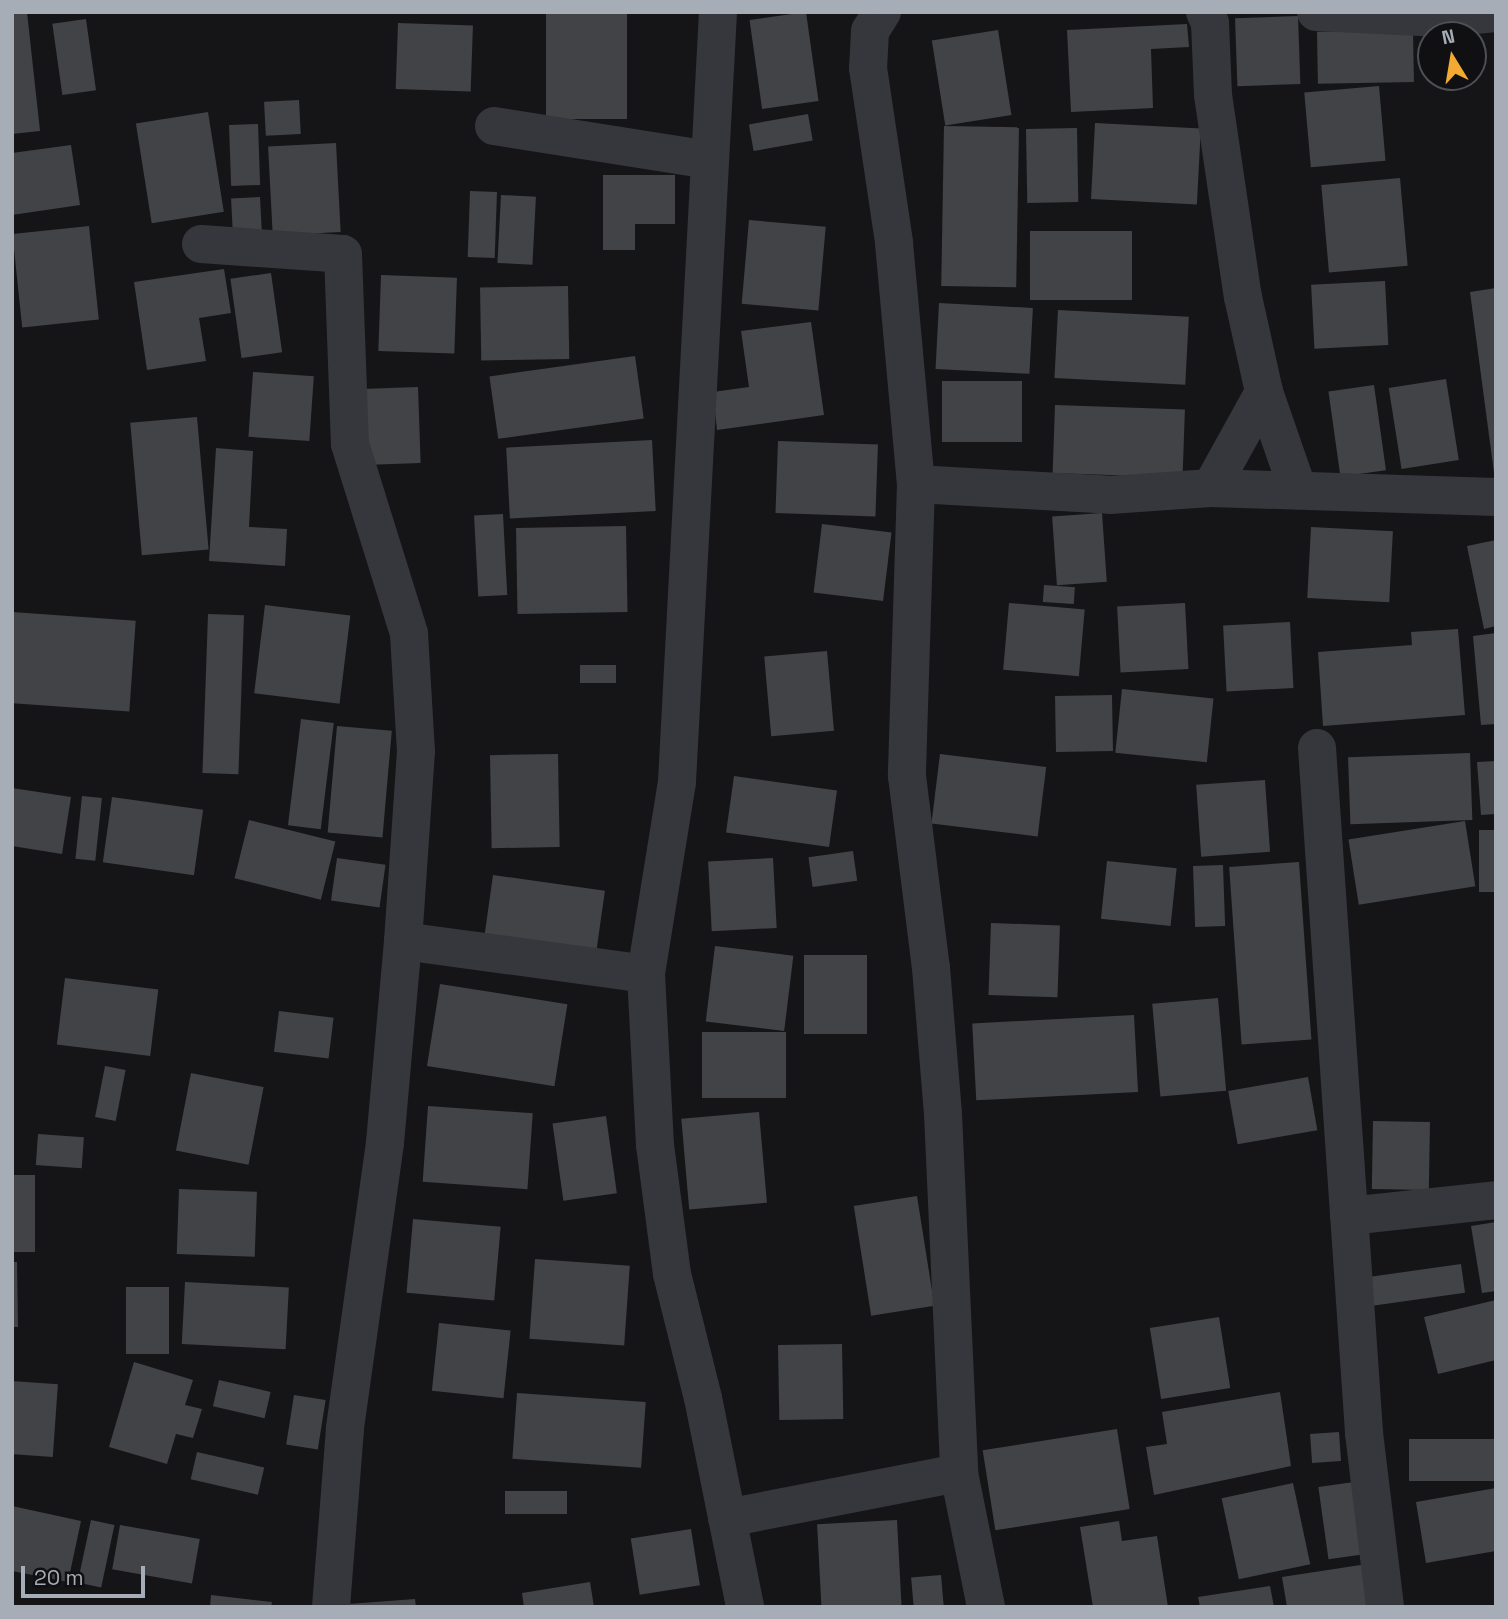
<!DOCTYPE html>
<html>
<head>
<meta charset="utf-8">
<style>
  body { margin:0 }
  #map { position:relative; width:1508px; height:1619px; overflow:hidden; background:#151517; font-family:"Space Grotesk",sans-serif }
  div>[style] { position:absolute }
  [style*='--x'] { left:calc(var(--x)*1px); top:calc(var(--y)*1px); width:calc(var(--w)*1px); rotate:calc(var(--a)*1deg) }
  .building>* { inset:0; background:#414347; transform-origin:0 0 }
  .minor>* { height:38px; margin:-19px; padding:0 19px; transform-origin:19px; border-radius:19px; background:#36373c }
  span { translate:-50% -50%; white-space:nowrap; text-align:center; line-height:1.15; -webkit-text-stroke:5px #101012; paint-order:stroke }
  .frame { position:absolute; inset:0; border:14px solid #a7adb7; pointer-events:none }
  .north { position:absolute; left:1417px; top:21px; width:70px; height:70px; box-sizing:border-box; background:#101012; border:2px solid #4c4f54; border-radius:50%; rotate:349deg; font-size:19px; font-weight:700; line-height:28px; text-align:center; color:#a7adb7 }
  .north::after { content:''; display:block; margin:auto; width:24px; height:32px; background:#f2aa33; clip-path:polygon(50% 0,100% 100%,50% 72%,0 100%) }
  .scale { position:absolute; left:21px; top:1566px; width:124px; height:32px; box-sizing:border-box; border:4px solid #a7adb7; border-top:0; padding-left:9px; font-size:21px; line-height:24px; white-space:nowrap; color:#a7adb7; -webkit-text-stroke:5px #101012; paint-order:stroke }
</style>
</head>
<body>
<div id="map">
  <div class="building">
    <i style="clip-path:polygon(12px 12px,27px 12px,40px 131px,12px 134px)"></i>
    <i style="left:546px;top:12px;width:81px;height:107px"></i>
    <i style="left:806px;top:12px;width:90px;height:57px;rotate:82deg"></i>
    <i style="left:1298px;top:16px;width:68px;height:63px;rotate:88deg"></i>
    <i style="left:86px;top:19px;width:72px;height:34px;rotate:82deg"></i>
    <i style="left:398px;top:23px;width:75px;height:66px;rotate:2deg"></i>
    <i style="clip-path:polygon(1187px 24px,1189px 47px,1151px 49px,1153px 108px,1071px 112px,1067px 30px)"></i>
    <i style="left:998px;top:30px;width:86px;height:67px;rotate:81deg"></i>
    <i style="left:1413px;top:30px;width:52px;height:96px;rotate:89deg"></i>
    <i style="left:1379px;top:86px;width:75px;height:75px;rotate:85deg"></i>
    <i style="left:299px;top:100px;width:34px;height:35px;rotate:87deg"></i>
    <i style="left:208px;top:112px;width:101px;height:73px;rotate:81deg"></i>
    <i style="left:808px;top:114px;width:27px;height:60px;rotate:80deg"></i>
    <i style="left:1095px;top:123px;width:106px;height:76px;rotate:3deg"></i>
    <i style="left:258px;top:124px;width:61px;height:29px;rotate:88deg"></i>
    <i style="left:944px;top:126px;width:75px;height:160px;rotate:1deg"></i>
    <i style="left:1077px;top:128px;width:74px;height:51px;rotate:89deg"></i>
    <i style="left:336px;top:143px;width:89px;height:68px;rotate:87deg"></i>
    <i style="clip-path:polygon(71px 145px,80px 205px,12px 215px,12px 153px)"></i>
    <i style="clip-path:polygon(603px 175px,675px 175px,675px 224px,635px 224px,635px 250px,603px 250px)"></i>
    <i style="left:1400px;top:178px;width:88px;height:79px;rotate:85deg"></i>
    <i style="left:470px;top:191px;width:27px;height:66px;rotate:2deg"></i>
    <i style="left:501px;top:195px;width:35px;height:68px;rotate:3deg"></i>
    <i style="left:260px;top:197px;width:35px;height:29px;rotate:87deg"></i>
    <i style="left:749px;top:220px;width:77px;height:84px;rotate:5deg"></i>
    <i style="left:89px;top:226px;width:94px;height:77px;rotate:84deg"></i>
    <i style="left:1030px;top:231px;width:102px;height:69px"></i>
    <i style="clip-path:polygon(224px 269px,231px 313px,199px 318px,206px 361px,147px 370px,134px 282px)"></i>
    <i style="left:271px;top:273px;width:80px;height:41px;rotate:82deg"></i>
    <i style="left:381px;top:275px;width:76px;height:76px;rotate:2deg"></i>
    <i style="left:1385px;top:281px;width:64px;height:74px;rotate:87deg"></i>
    <i style="left:568px;top:286px;width:73px;height:88px;rotate:89deg"></i>
    <i style="clip-path:polygon(1496px 288px,1496px 473px,1494px 473px,1470px 292px)"></i>
    <i style="left:939px;top:303px;width:94px;height:66px;rotate:3deg"></i>
    <i style="left:1058px;top:310px;width:131px;height:68px;rotate:3deg"></i>
    <i style="clip-path:polygon(811px 322px,824px 415px,717px 430px,713px 392px,749px 387px,741px 331px)"></i>
    <i style="left:635px;top:356px;width:63px;height:147px;rotate:82deg"></i>
    <i style="left:253px;top:372px;width:61px;height:65px;rotate:4deg"></i>
    <i style="left:1446px;top:379px;width:82px;height:58px;rotate:81deg"></i>
    <i style="left:942px;top:381px;width:80px;height:61px"></i>
    <i style="left:1374px;top:385px;width:86px;height:46px;rotate:82deg"></i>
    <i style="left:418px;top:387px;width:76px;height:64px;rotate:88deg"></i>
    <i style="left:1055px;top:405px;width:130px;height:68px;rotate:2deg"></i>
    <i style="left:197px;top:417px;width:133px;height:67px;rotate:85deg"></i>
    <i style="left:652px;top:440px;width:71px;height:146px;rotate:87deg"></i>
    <i style="left:778px;top:441px;width:100px;height:72px;rotate:2deg"></i>
    <i style="clip-path:polygon(216px 448px,253px 451px,249px 527px,287px 529px,285px 566px,209px 561px)"></i>
    <i style="left:1102px;top:513px;width:69px;height:50px;rotate:86deg"></i>
    <i style="left:503px;top:514px;width:81px;height:29px;rotate:87deg"></i>
    <i style="left:822px;top:524px;width:70px;height:69px;rotate:7deg"></i>
    <i style="left:626px;top:526px;width:86px;height:110px;rotate:89deg"></i>
    <i style="left:1311px;top:527px;width:82px;height:71px;rotate:3deg"></i>
    <i style="clip-path:polygon(1496px 540px,1496px 626px,1484px 629px,1467px 546px)"></i>
    <i style="left:1044px;top:585px;width:31px;height:17px;rotate:4deg"></i>
    <i style="left:1009px;top:603px;width:76px;height:67px;rotate:5deg"></i>
    <i style="left:1185px;top:603px;width:66px;height:68px;rotate:87deg"></i>
    <i style="left:265px;top:605px;width:86px;height:89px;rotate:7deg"></i>
    <i style="left:12px;top:612px;width:124px;height:91px;rotate:4deg"></i>
    <i style="left:208px;top:614px;width:36px;height:159px;rotate:2deg"></i>
    <i style="left:1290px;top:622px;width:66px;height:67px;rotate:87deg"></i>
    <i style="clip-path:polygon(1458px 629px,1465px 715px,1323px 726px,1318px 652px,1412px 645px,1411px 632px)"></i>
    <i style="clip-path:polygon(1496px 633px,1496px 724px,1481px 725px,1473px 636px)"></i>
    <i style="left:827px;top:651px;width:80px;height:63px;rotate:85deg"></i>
    <i style="left:580px;top:665px;width:36px;height:18px"></i>
    <i style="left:1122px;top:689px;width:92px;height:64px;rotate:6deg"></i>
    <i style="left:1112px;top:695px;width:56px;height:57px;rotate:89deg"></i>
    <i style="left:301px;top:719px;width:33px;height:107px;rotate:7deg"></i>
    <i style="left:337px;top:726px;width:55px;height:107px;rotate:5deg"></i>
    <i style="left:1470px;top:753px;width:67px;height:122px;rotate:88deg"></i>
    <i style="left:558px;top:754px;width:93px;height:68px;rotate:89deg"></i>
    <i style="left:940px;top:754px;width:107px;height:70px;rotate:7deg"></i>
    <i style="clip-path:polygon(1496px 761px,1496px 814px,1481px 815px,1477px 762px)"></i>
    <i style="left:734px;top:776px;width:104px;height:57px;rotate:8deg"></i>
    <i style="left:1265px;top:780px;width:72px;height:69px;rotate:86deg"></i>
    <i style="clip-path:polygon(12px 788px,71px 797px,62px 854px,12px 846px)"></i>
    <i style="left:82px;top:796px;width:20px;height:63px;rotate:6deg"></i>
    <i style="left:112px;top:797px;width:92px;height:66px;rotate:8deg"></i>
    <i style="left:249px;top:820px;width:89px;height:60px;rotate:14deg"></i>
    <i style="left:1465px;top:821px;width:66px;height:118px;rotate:81deg"></i>
    <i style="left:1496px;top:830px;width:62px;height:17px;rotate:90deg"></i>
    <i style="left:853px;top:851px;width:30px;height:45px;rotate:82deg"></i>
    <i style="left:337px;top:858px;width:49px;height:43px;rotate:8deg"></i>
    <i style="left:773px;top:858px;width:70px;height:65px;rotate:87deg"></i>
    <i style="left:1107px;top:861px;width:70px;height:58px;rotate:6deg"></i>
    <i style="left:1299px;top:862px;width:178px;height:70px;rotate:86deg"></i>
    <i style="left:1223px;top:865px;width:61px;height:30px;rotate:88deg"></i>
    <i style="left:493px;top:875px;width:113px;height:64px;rotate:8deg"></i>
    <i style="left:991px;top:923px;width:69px;height:72px;rotate:2deg"></i>
    <i style="left:715px;top:946px;width:79px;height:76px;rotate:7deg"></i>
    <i style="left:804px;top:955px;width:63px;height:79px"></i>
    <i style="left:65px;top:978px;width:94px;height:67px;rotate:7deg"></i>
    <i style="left:440px;top:984px;width:129px;height:83px;rotate:9deg"></i>
    <i style="left:1218px;top:998px;width:93px;height:66px;rotate:85deg"></i>
    <i style="left:279px;top:1011px;width:55px;height:41px;rotate:7deg"></i>
    <i style="left:1134px;top:1015px;width:77px;height:162px;rotate:87deg"></i>
    <i style="left:702px;top:1032px;width:84px;height:66px"></i>
    <i style="left:105px;top:1066px;width:21px;height:52px;rotate:11deg"></i>
    <i style="left:191px;top:1073px;width:74px;height:79px;rotate:11deg"></i>
    <i style="left:1308px;top:1077px;width:54px;height:81px;rotate:80deg"></i>
    <i style="left:428px;top:1106px;width:105px;height:76px;rotate:4deg"></i>
    <i style="left:759px;top:1112px;width:91px;height:78px;rotate:85deg"></i>
    <i style="left:606px;top:1116px;width:78px;height:54px;rotate:82deg"></i>
    <i style="left:1373px;top:1121px;width:57px;height:68px;rotate:1deg"></i>
    <i style="left:38px;top:1134px;width:46px;height:31px;rotate:4deg"></i>
    <i style="left:12px;top:1175px;width:23px;height:77px"></i>
    <i style="left:179px;top:1189px;width:78px;height:65px;rotate:2deg"></i>
    <i style="left:917px;top:1196px;width:111px;height:64px;rotate:81deg"></i>
    <i style="left:413px;top:1219px;width:88px;height:74px;rotate:5deg"></i>
    <i style="clip-path:polygon(1496px 1222px,1496px 1291px,1482px 1293px,1471px 1226px)"></i>
    <i style="left:535px;top:1259px;width:95px;height:80px;rotate:4deg"></i>
    <i style="clip-path:polygon(12px 1262px,17px 1262px,18px 1327px,12px 1327px)"></i>
    <i style="left:1461px;top:1264px;width:29px;height:106px;rotate:82deg"></i>
    <i style="left:185px;top:1282px;width:104px;height:62px;rotate:3deg"></i>
    <i style="left:126px;top:1287px;width:43px;height:67px"></i>
    <i style="clip-path:polygon(1496px 1300px,1496px 1360px,1438px 1374px,1424px 1317px)"></i>
    <i style="left:1219px;top:1317px;width:72px;height:70px;rotate:81deg"></i>
    <i style="left:439px;top:1323px;width:72px;height:68px;rotate:6deg"></i>
    <i style="left:842px;top:1344px;width:75px;height:64px;rotate:89deg"></i>
    <i style="clip-path:polygon(134px 1362px,193px 1380px,185px 1405px,202px 1409px,193px 1438px,176px 1434px,167px 1464px,109px 1447px)"></i>
    <i style="left:219px;top:1380px;width:53px;height:27px;rotate:13deg"></i>
    <i style="left:12px;top:1381px;width:46px;height:73px;rotate:4deg"></i>
    <i style="clip-path:polygon(1280px 1392px,1291px 1466px,1154px 1495px,1146px 1447px,1167px 1444px,1162px 1412px)"></i>
    <i style="left:517px;top:1393px;width:129px;height:66px;rotate:4deg"></i>
    <i style="left:294px;top:1395px;width:32px;height:50px;rotate:9deg"></i>
    <i style="left:1117px;top:1429px;width:81px;height:136px;rotate:81deg"></i>
    <i style="left:1339px;top:1432px;width:29px;height:29px;rotate:86deg"></i>
    <i style="left:1496px;top:1439px;width:42px;height:87px;rotate:90deg"></i>
    <i style="left:197px;top:1452px;width:69px;height:28px;rotate:13deg"></i>
    <i style="left:1354px;top:1482px;width:73px;height:36px;rotate:82deg"></i>
    <i style="left:1293px;top:1483px;width:83px;height:73px;rotate:78deg"></i>
    <i style="clip-path:polygon(1496px 1488px,1496px 1551px,1426px 1563px,1416px 1502px)"></i>
    <i style="left:505px;top:1491px;width:62px;height:23px"></i>
    <i style="clip-path:polygon(12px 1506px,81px 1521px,68px 1582px,12px 1571px)"></i>
    <i style="left:91px;top:1520px;width:24px;height:64px;rotate:12deg"></i>
    <i style="left:897px;top:1520px;width:87px;height:80px;rotate:87deg"></i>
    <i style="clip-path:polygon(1119px 1521px,1122px 1541px,1157px 1536px,1168px 1607px,1093px 1607px,1080px 1527px)"></i>
    <i style="left:120px;top:1525px;width:81px;height:45px;rotate:10deg"></i>
    <i style="left:691px;top:1529px;width:57px;height:61px;rotate:81deg"></i>
    <i style="clip-path:polygon(1367px 1564px,1374px 1607px,1287px 1607px,1282px 1577px)"></i>
    <i style="left:941px;top:1575px;width:32px;height:30px;rotate:85deg"></i>
    <i style="clip-path:polygon(590px 1582px,594px 1607px,524px 1607px,522px 1593px)"></i>
    <i style="clip-path:polygon(1270px 1586px,1274px 1607px,1200px 1607px,1198px 1597px)"></i>
    <i style="clip-path:polygon(211px 1595px,272px 1602px,271px 1607px,210px 1607px)"></i>
    <i style="clip-path:polygon(415px 1599px,416px 1607px,348px 1607px,348px 1604px)"></i>
  </div>
  <div class="minor">
    <i style="--x:718;--y:12;--w:771;--a:93.05"></i>
    <i style="--x:677;--y:782;--w:194;--a:99.2"></i>
    <i style="--x:646;--y:974;--w:171;--a:87"></i>
    <i style="--x:655;--y:1145;--w:130;--a:82.5"></i>
    <i style="--x:672;--y:1274;--w:128;--a:76"></i>
    <i style="--x:703;--y:1398;--w:213;--a:78.6"></i>
    <i style="--x:882;--y:12;--w:22;--a:122"></i>
    <i style="--x:870;--y:31;--w:37;--a:93"></i>
    <i style="--x:868;--y:68;--w:177;--a:81.5"></i>
    <i style="--x:894;--y:243;--w:242;--a:84.8"></i>
    <i style="--x:916;--y:484;--w:292;--a:91.8"></i>
    <i style="--x:907;--y:776;--w:193;--a:82.9"></i>
    <i style="--x:931;--y:968;--w:146;--a:85.3"></i>
    <i style="--x:943;--y:1114;--w:359;--a:87.4"></i>
    <i style="--x:959;--y:1473;--w:137;--a:78.6"></i>
    <i style="--x:1205;--y:12;--w:12;--a:66"></i>
    <i style="--x:1210;--y:23;--w:72;--a:87.6"></i>
    <i style="--x:1213;--y:95;--w:204;--a:81.6"></i>
    <i style="--x:1243;--y:297;--w:97;--a:77.5"></i>
    <i style="--x:1264;--y:392;--w:104;--a:70.9"></i>
    <i style="--x:1316;--y:12;--w:127;--a:2.7"></i>
    <i style="--x:1443;--y:18;--w:53;--a:-5.4"></i>
    <i style="--x:494;--y:126;--w:218;--a:9"></i>
    <i style="--x:201;--y:244;--w:142;--a:4"></i>
    <i style="--x:343;--y:254;--w:190;--a:87.9"></i>
    <i style="--x:350;--y:444;--w:199;--a:72.7"></i>
    <i style="--x:409;--y:634;--w:117;--a:86.6"></i>
    <i style="--x:416;--y:751;--w:190;--a:93.9"></i>
    <i style="--x:403;--y:941;--w:203;--a:95.1"></i>
    <i style="--x:385;--y:1143;--w:289;--a:98"></i>
    <i style="--x:345;--y:1429;--w:179;--a:94.5"></i>
    <i style="--x:916;--y:484;--w:194;--a:3.2"></i>
    <i style="--x:1110;--y:495;--w:101;--a:-4"></i>
    <i style="--x:1211;--y:488;--w:285;--a:1.8"></i>
    <i style="--x:1211;--y:488;--w:110;--a:-61.1"></i>
    <i style="--x:1317;--y:748;--w:687;--a:86.07"></i>
    <i style="--x:1364;--y:1433;--w:175;--a:83.1"></i>
    <i style="--x:403;--y:941;--w:245;--a:7.7"></i>
    <i style="--x:1349;--y:1216;--w:148;--a:-6.2"></i>
    <i style="--x:727;--y:1518;--w:236;--a:-11"></i>
  </div>
  <div class="frame"></div>
  <div class="north">N</div>
  <div class="scale">20 m</div>
</div>
</body>
</html>
